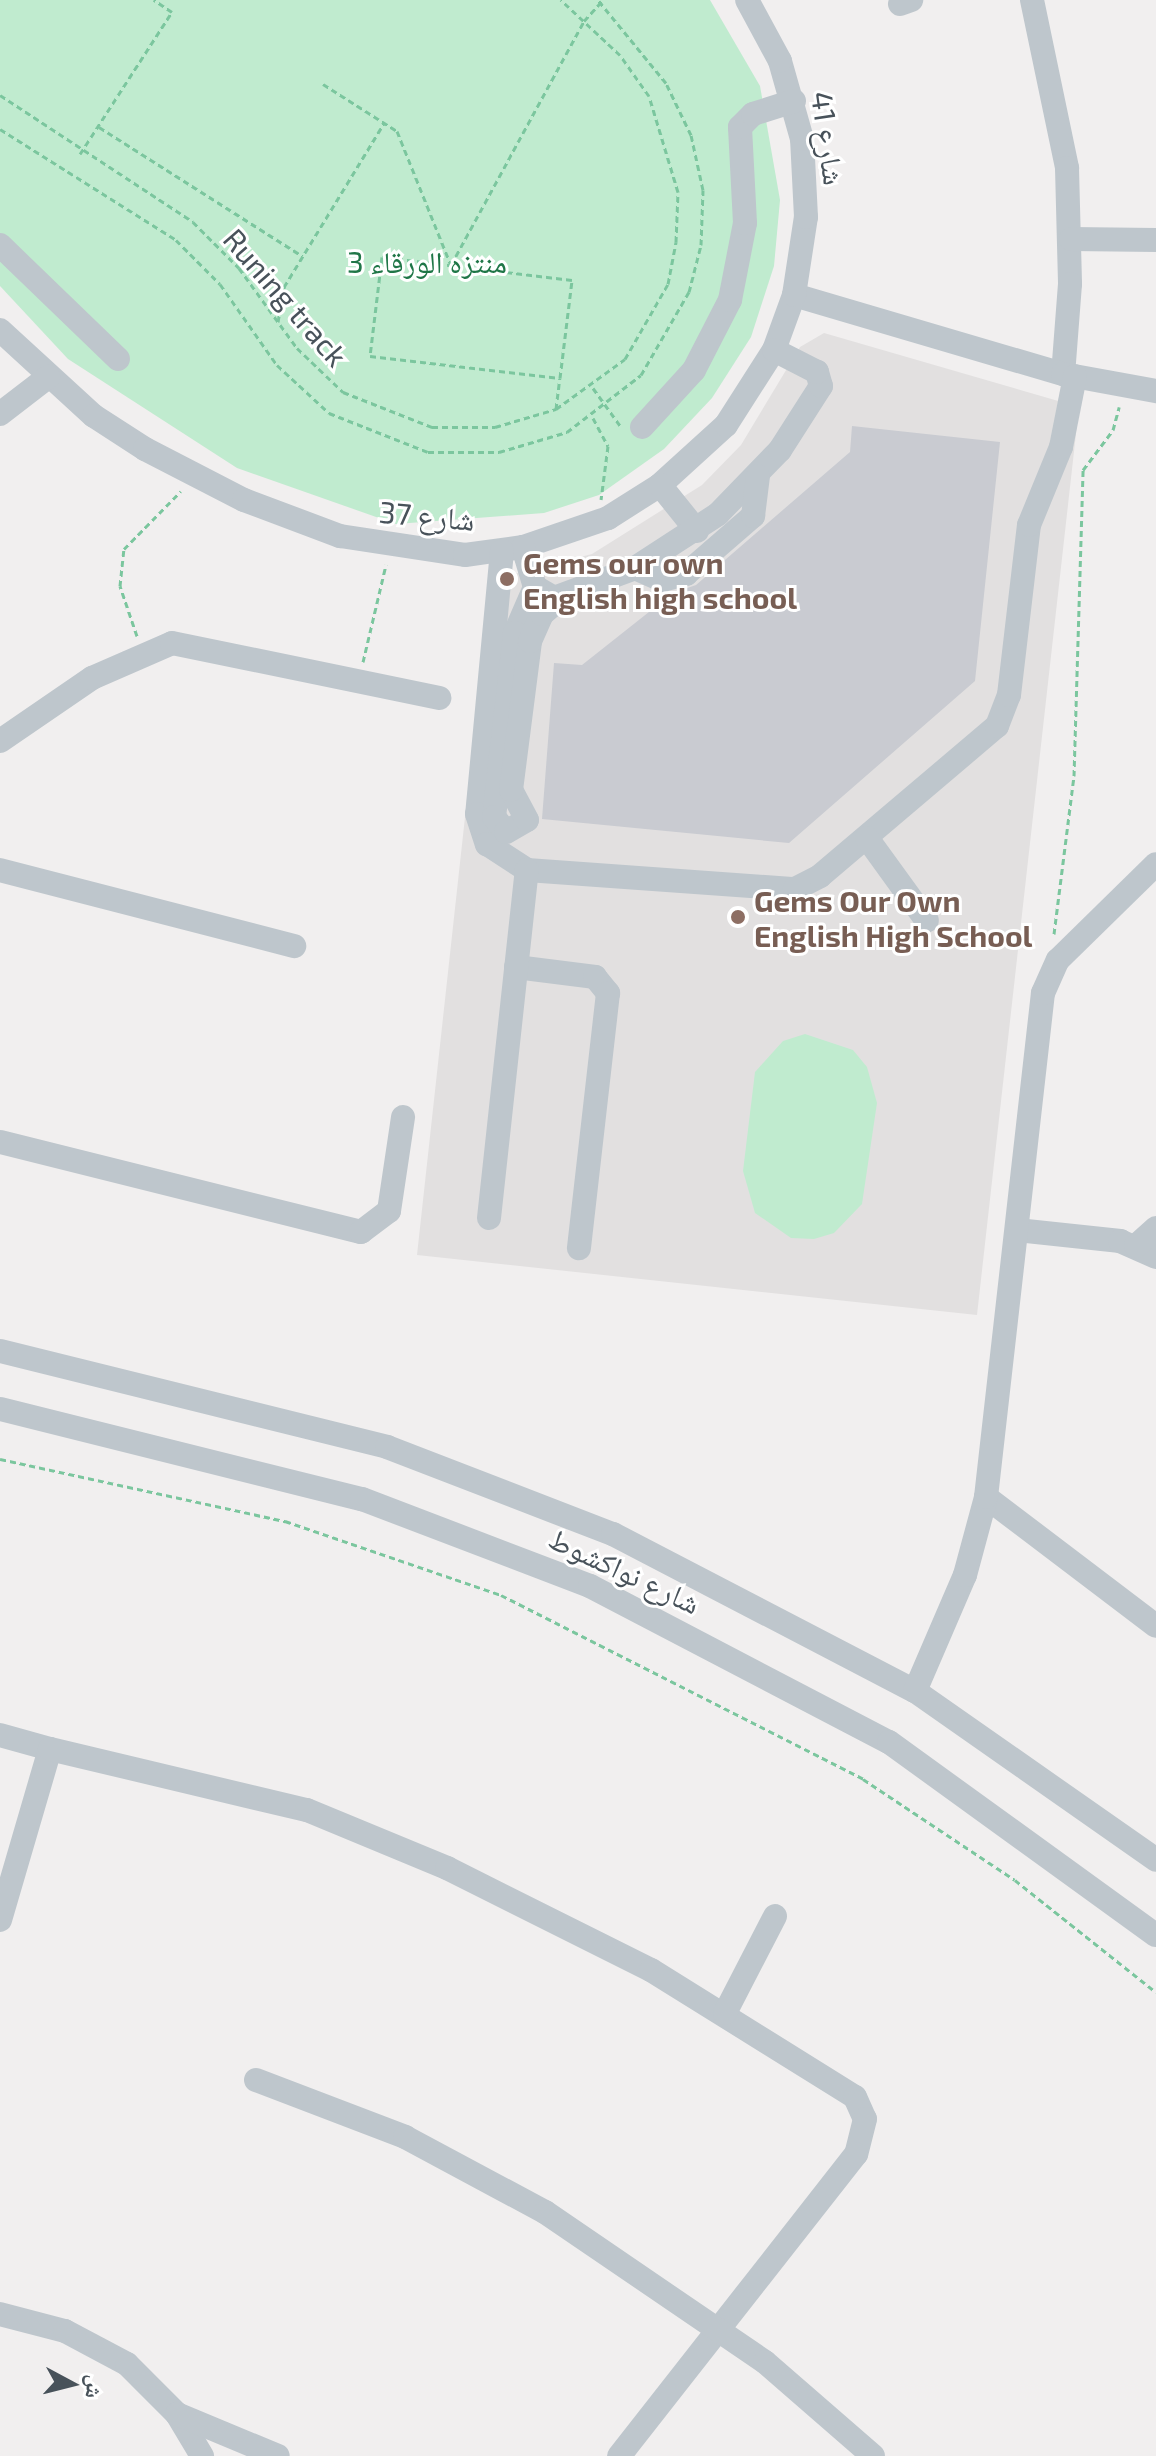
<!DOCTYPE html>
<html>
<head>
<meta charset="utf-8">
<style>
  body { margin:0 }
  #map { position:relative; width:1156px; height:2456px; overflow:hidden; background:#f1efef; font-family:"Exo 2","Noto Naskh Arabic",sans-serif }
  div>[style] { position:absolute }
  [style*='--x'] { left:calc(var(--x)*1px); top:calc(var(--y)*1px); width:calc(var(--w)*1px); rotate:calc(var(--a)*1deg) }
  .education>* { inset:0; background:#e2e0e0 }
  .green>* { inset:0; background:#c0ebcf }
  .building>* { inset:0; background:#c9cbd1 }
  .path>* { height:3px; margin-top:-1.5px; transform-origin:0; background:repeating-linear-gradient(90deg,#7bc69e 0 6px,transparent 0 10px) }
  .minor>* { height:24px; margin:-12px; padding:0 12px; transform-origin:12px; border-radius:12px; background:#bec6cc }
  .dots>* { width:22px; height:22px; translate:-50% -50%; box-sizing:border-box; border:4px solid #fff; border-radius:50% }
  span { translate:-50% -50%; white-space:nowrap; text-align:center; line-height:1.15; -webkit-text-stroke:6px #fff; paint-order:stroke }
  .street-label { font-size:30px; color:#48525a }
  .park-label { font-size:30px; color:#1f7647 }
  .education-label { font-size:30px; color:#785e54; font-weight:700 }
  .left { translate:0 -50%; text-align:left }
  .north { position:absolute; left:32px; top:2344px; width:80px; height:80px; -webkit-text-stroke:6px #fff; paint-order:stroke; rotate:97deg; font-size:22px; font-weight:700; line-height:32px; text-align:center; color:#48525a }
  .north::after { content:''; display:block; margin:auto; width:28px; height:36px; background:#48525a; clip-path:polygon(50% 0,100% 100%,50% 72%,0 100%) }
</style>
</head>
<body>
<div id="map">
  <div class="education">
    <i style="clip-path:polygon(824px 333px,1079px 407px,977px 1315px,417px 1255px,491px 580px,592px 554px,702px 485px,741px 445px,800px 347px)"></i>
  </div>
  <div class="green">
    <i style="clip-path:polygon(0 0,710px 0,760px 86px,780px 200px,774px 266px,751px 337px,712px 398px,664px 449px,599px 495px,544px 513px,396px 524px,237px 468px,68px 359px,0 286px)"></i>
    <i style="clip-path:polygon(805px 1034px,853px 1050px,867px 1067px,877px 1103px,862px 1204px,834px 1233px,814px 1239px,791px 1238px,755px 1213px,743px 1171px,755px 1072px,783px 1041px)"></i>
  </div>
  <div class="building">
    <i style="clip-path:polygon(852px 426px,1000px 442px,975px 681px,789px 843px,542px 819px,554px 663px,582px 665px,673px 593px,696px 585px,850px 452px)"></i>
  </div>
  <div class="path">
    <i style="--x:323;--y:84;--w:88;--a:32.4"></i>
    <i style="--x:397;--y:131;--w:144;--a:68.1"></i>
    <i style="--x:451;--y:265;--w:278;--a:-61.4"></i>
    <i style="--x:584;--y:21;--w:28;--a:-48"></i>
    <i style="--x:0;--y:95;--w:231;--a:33.3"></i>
    <i style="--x:193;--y:222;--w:65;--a:45"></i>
    <i style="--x:239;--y:268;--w:99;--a:54.1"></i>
    <i style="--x:297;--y:348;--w:64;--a:43.7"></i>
    <i style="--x:343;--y:392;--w:96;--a:21.5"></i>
    <i style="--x:432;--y:427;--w:63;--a:0"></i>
    <i style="--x:495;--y:427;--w:64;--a:-16.4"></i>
    <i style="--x:556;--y:409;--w:85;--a:-35.9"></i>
    <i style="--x:625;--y:359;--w:86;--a:-60.2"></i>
    <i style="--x:668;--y:284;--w:43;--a:-79.2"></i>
    <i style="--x:676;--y:242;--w:50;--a:-87.7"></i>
    <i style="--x:678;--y:192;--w:100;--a:-106.8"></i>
    <i style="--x:649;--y:96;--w:50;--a:-125.3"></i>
    <i style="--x:620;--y:55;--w:81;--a:-137"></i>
    <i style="--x:99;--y:127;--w:241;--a:32.4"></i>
    <i style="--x:0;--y:129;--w:208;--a:32.2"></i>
    <i style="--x:176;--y:240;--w:62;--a:45"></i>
    <i style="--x:220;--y:284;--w:99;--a:54.9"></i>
    <i style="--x:277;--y:365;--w:71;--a:42.7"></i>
    <i style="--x:329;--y:413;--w:106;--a:21.5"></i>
    <i style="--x:428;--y:452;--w:71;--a:0"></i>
    <i style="--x:499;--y:452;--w:71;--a:-16.4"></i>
    <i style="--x:567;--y:432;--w:93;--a:-37.6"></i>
    <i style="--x:641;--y:375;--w:96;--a:-60"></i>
    <i style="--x:689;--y:292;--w:49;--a:-75.7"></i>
    <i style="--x:701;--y:245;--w:55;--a:-87.9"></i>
    <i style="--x:703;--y:190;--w:56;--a:-102.3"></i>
    <i style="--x:691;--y:135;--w:58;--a:-115.7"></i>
    <i style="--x:666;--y:83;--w:107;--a:-129.3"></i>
    <i style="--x:80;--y:154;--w:169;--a:-57.1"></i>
    <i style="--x:172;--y:12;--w:22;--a:-146"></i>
    <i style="--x:278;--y:322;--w:36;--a:-80"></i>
    <i style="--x:284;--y:287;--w:192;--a:-58.6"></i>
    <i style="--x:593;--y:388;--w:48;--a:54.3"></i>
    <i style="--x:556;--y:409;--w:31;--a:-83"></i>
    <i style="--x:560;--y:378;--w:99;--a:-83"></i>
    <i style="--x:572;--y:280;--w:191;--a:-173.1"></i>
    <i style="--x:382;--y:257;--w:100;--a:96.9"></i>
    <i style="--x:370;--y:356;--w:191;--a:6.6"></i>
    <i style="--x:593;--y:418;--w:32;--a:62"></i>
    <i style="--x:608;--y:446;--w:54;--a:97.4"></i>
    <i style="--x:137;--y:636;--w:53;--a:-108.8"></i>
    <i style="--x:120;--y:586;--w:37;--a:-84"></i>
    <i style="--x:124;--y:549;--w:81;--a:-45.5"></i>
    <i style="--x:363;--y:662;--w:100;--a:-76.7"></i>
    <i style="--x:1054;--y:934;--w:159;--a:-82.8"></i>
    <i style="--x:1074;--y:776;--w:306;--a:-88.3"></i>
    <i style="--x:1083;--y:470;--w:50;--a:-53.1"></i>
    <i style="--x:1113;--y:430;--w:24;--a:-75"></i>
    <i style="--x:0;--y:1459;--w:292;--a:12.3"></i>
    <i style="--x:285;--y:1521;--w:228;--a:18.9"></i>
    <i style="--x:501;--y:1595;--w:406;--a:26.9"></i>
    <i style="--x:863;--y:1779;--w:182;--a:33.6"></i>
    <i style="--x:1015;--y:1880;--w:180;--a:38.5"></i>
  </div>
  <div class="minor">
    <i style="--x:1032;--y:0;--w:172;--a:78.2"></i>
    <i style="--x:1067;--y:168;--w:116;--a:88.5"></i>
    <i style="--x:1070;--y:284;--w:90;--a:94.4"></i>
    <i style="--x:900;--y:4;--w:12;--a:-20"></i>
    <i style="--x:1071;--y:239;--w:85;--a:0.7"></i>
    <i style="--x:0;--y:245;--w:164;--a:44"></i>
    <i style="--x:794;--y:295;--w:280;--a:16.4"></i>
    <i style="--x:1063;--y:374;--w:95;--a:10.4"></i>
    <i style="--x:0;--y:330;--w:127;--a:42.5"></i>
    <i style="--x:94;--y:416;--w:61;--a:32.9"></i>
    <i style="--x:145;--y:449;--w:111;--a:27.3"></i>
    <i style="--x:244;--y:500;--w:103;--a:20.6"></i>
    <i style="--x:340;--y:536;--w:126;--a:8.6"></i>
    <i style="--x:465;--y:555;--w:59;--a:-7.9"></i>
    <i style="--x:523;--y:547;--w:90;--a:-18.8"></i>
    <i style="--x:608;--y:518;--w:62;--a:-32.4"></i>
    <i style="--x:660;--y:485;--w:89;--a:-42.3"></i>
    <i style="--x:726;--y:425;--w:89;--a:-57.4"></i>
    <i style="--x:774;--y:350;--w:59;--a:-70"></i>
    <i style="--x:794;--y:295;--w:79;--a:-81.3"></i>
    <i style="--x:806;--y:217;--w:78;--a:-92.9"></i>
    <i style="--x:802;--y:139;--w:81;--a:-105.8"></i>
    <i style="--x:780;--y:61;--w:69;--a:-118.4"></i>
    <i style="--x:0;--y:414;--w:61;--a:-37.6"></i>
    <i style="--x:642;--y:427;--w:77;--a:-47.6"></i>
    <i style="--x:694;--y:370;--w:79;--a:-62.8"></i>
    <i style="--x:730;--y:300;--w:78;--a:-79"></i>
    <i style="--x:745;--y:223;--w:96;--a:-93"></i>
    <i style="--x:740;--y:127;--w:18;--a:-45"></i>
    <i style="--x:753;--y:114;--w:43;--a:-17.6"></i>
    <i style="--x:660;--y:485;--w:59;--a:51.2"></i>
    <i style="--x:523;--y:547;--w:42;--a:73.3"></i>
    <i style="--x:535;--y:587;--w:22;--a:30"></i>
    <i style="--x:554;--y:598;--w:86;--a:-20.3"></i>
    <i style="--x:635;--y:568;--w:99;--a:-33"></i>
    <i style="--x:718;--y:514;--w:89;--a:-45.9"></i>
    <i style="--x:780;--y:450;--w:76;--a:-57.4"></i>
    <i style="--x:821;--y:386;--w:15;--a:-106"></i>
    <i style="--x:817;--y:372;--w:48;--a:-152.9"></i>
    <i style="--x:502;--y:551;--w:264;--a:95.4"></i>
    <i style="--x:477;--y:814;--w:32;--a:72"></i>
    <i style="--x:487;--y:844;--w:48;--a:33"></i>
    <i style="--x:527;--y:870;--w:269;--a:4.1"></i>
    <i style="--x:795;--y:889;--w:28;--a:-27"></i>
    <i style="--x:820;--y:876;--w:232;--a:-40.3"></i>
    <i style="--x:997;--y:726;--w:33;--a:-69"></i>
    <i style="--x:1009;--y:695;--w:171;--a:-83.3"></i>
    <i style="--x:1029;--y:525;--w:84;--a:-67.7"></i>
    <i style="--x:1061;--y:447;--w:72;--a:-78.8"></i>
    <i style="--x:635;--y:568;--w:30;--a:24"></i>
    <i style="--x:662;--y:580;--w:25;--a:-14"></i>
    <i style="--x:686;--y:574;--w:89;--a:-40.9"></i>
    <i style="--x:753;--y:516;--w:40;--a:-82.9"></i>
    <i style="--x:535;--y:587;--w:50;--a:113.5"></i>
    <i style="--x:515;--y:633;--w:185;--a:96.5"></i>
    <i style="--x:494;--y:817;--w:19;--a:51"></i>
    <i style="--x:506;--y:832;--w:24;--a:-30"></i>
    <i style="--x:527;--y:820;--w:34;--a:-118"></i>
    <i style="--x:511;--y:790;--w:150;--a:-82.7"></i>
    <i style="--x:530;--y:641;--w:30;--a:-66"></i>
    <i style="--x:542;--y:614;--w:26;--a:-40"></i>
    <i style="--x:0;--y:741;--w:112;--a:-34.4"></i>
    <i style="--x:92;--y:678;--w:87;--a:-23.6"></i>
    <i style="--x:172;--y:643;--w:273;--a:11.6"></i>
    <i style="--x:867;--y:838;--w:102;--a:54.1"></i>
    <i style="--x:0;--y:870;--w:304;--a:14.5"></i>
    <i style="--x:516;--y:967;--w:80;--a:7.2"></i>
    <i style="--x:595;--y:977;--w:21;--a:51"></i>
    <i style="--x:608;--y:993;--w:257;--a:96.5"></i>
    <i style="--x:0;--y:1142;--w:372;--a:14"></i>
    <i style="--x:361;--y:1232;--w:35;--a:-37"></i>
    <i style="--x:389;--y:1211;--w:95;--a:-81.5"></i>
    <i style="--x:489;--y:1218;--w:350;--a:-83.8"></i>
    <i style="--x:1017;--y:1230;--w:104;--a:6.1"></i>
    <i style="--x:1120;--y:1241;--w:39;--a:24"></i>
    <i style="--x:1136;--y:1246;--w:27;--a:-42"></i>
    <i style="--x:0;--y:1351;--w:399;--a:13.9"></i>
    <i style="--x:387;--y:1447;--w:242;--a:21.1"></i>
    <i style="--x:613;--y:1534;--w:340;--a:27.5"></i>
    <i style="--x:915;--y:1691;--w:294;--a:35"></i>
    <i style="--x:0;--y:1409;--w:373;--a:14"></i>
    <i style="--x:362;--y:1499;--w:244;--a:20.9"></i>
    <i style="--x:590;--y:1586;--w:337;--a:27.6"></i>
    <i style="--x:889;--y:1742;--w:329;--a:35.9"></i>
    <i style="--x:986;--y:1497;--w:213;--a:37.2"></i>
    <i style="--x:915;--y:1691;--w:126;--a:-66.7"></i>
    <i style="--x:965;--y:1575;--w:81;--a:-74.9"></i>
    <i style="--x:986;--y:1497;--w:507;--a:-83.55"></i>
    <i style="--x:1043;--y:993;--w:36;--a:-66"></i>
    <i style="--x:1058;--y:960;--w:137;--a:-44.4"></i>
    <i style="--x:0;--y:1735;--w:52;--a:15.6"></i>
    <i style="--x:50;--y:1749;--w:178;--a:106.3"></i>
    <i style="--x:50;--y:1749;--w:264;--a:13.4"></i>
    <i style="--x:307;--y:1810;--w:152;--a:22.5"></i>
    <i style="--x:447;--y:1868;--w:228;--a:26.6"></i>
    <i style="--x:651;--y:1970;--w:240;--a:31.9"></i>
    <i style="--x:855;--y:2097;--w:24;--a:66"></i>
    <i style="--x:865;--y:2119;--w:36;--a:104"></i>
    <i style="--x:856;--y:2154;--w:384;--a:128.1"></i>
    <i style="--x:725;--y:2013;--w:109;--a:-62.7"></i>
    <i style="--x:256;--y:2080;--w:160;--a:20.9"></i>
    <i style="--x:405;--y:2137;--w:159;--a:28.2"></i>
    <i style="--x:545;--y:2212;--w:266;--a:34.3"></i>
    <i style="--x:765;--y:2362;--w:143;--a:41"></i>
    <i style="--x:0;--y:2314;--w:67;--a:14.7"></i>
    <i style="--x:65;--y:2331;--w:70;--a:28"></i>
    <i style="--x:127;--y:2364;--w:71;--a:45"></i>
    <i style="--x:177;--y:2414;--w:49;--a:59.2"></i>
    <i style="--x:177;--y:2414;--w:109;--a:22.6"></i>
  </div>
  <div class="dots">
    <i style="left:507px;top:579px;background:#8d6e63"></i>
    <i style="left:738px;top:917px;background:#8d6e63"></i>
  </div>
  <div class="street-label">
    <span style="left:829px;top:138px;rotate:82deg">شارع 41</span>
    <span style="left:286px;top:297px;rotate:49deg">Runing track</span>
    <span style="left:427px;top:515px;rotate:5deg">شارع 37</span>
    <span style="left:625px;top:1570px;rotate:25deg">شارع نواكشوط</span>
  </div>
  <div class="park-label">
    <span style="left:427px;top:261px">منتزه الورقاء 3</span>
  </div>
  <div class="education-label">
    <span class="left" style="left:523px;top:579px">Gems our own<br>English high school</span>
    <span class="left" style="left:754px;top:917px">Gems Our Own<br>English High School</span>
  </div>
  <div class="north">ش</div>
</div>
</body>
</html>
